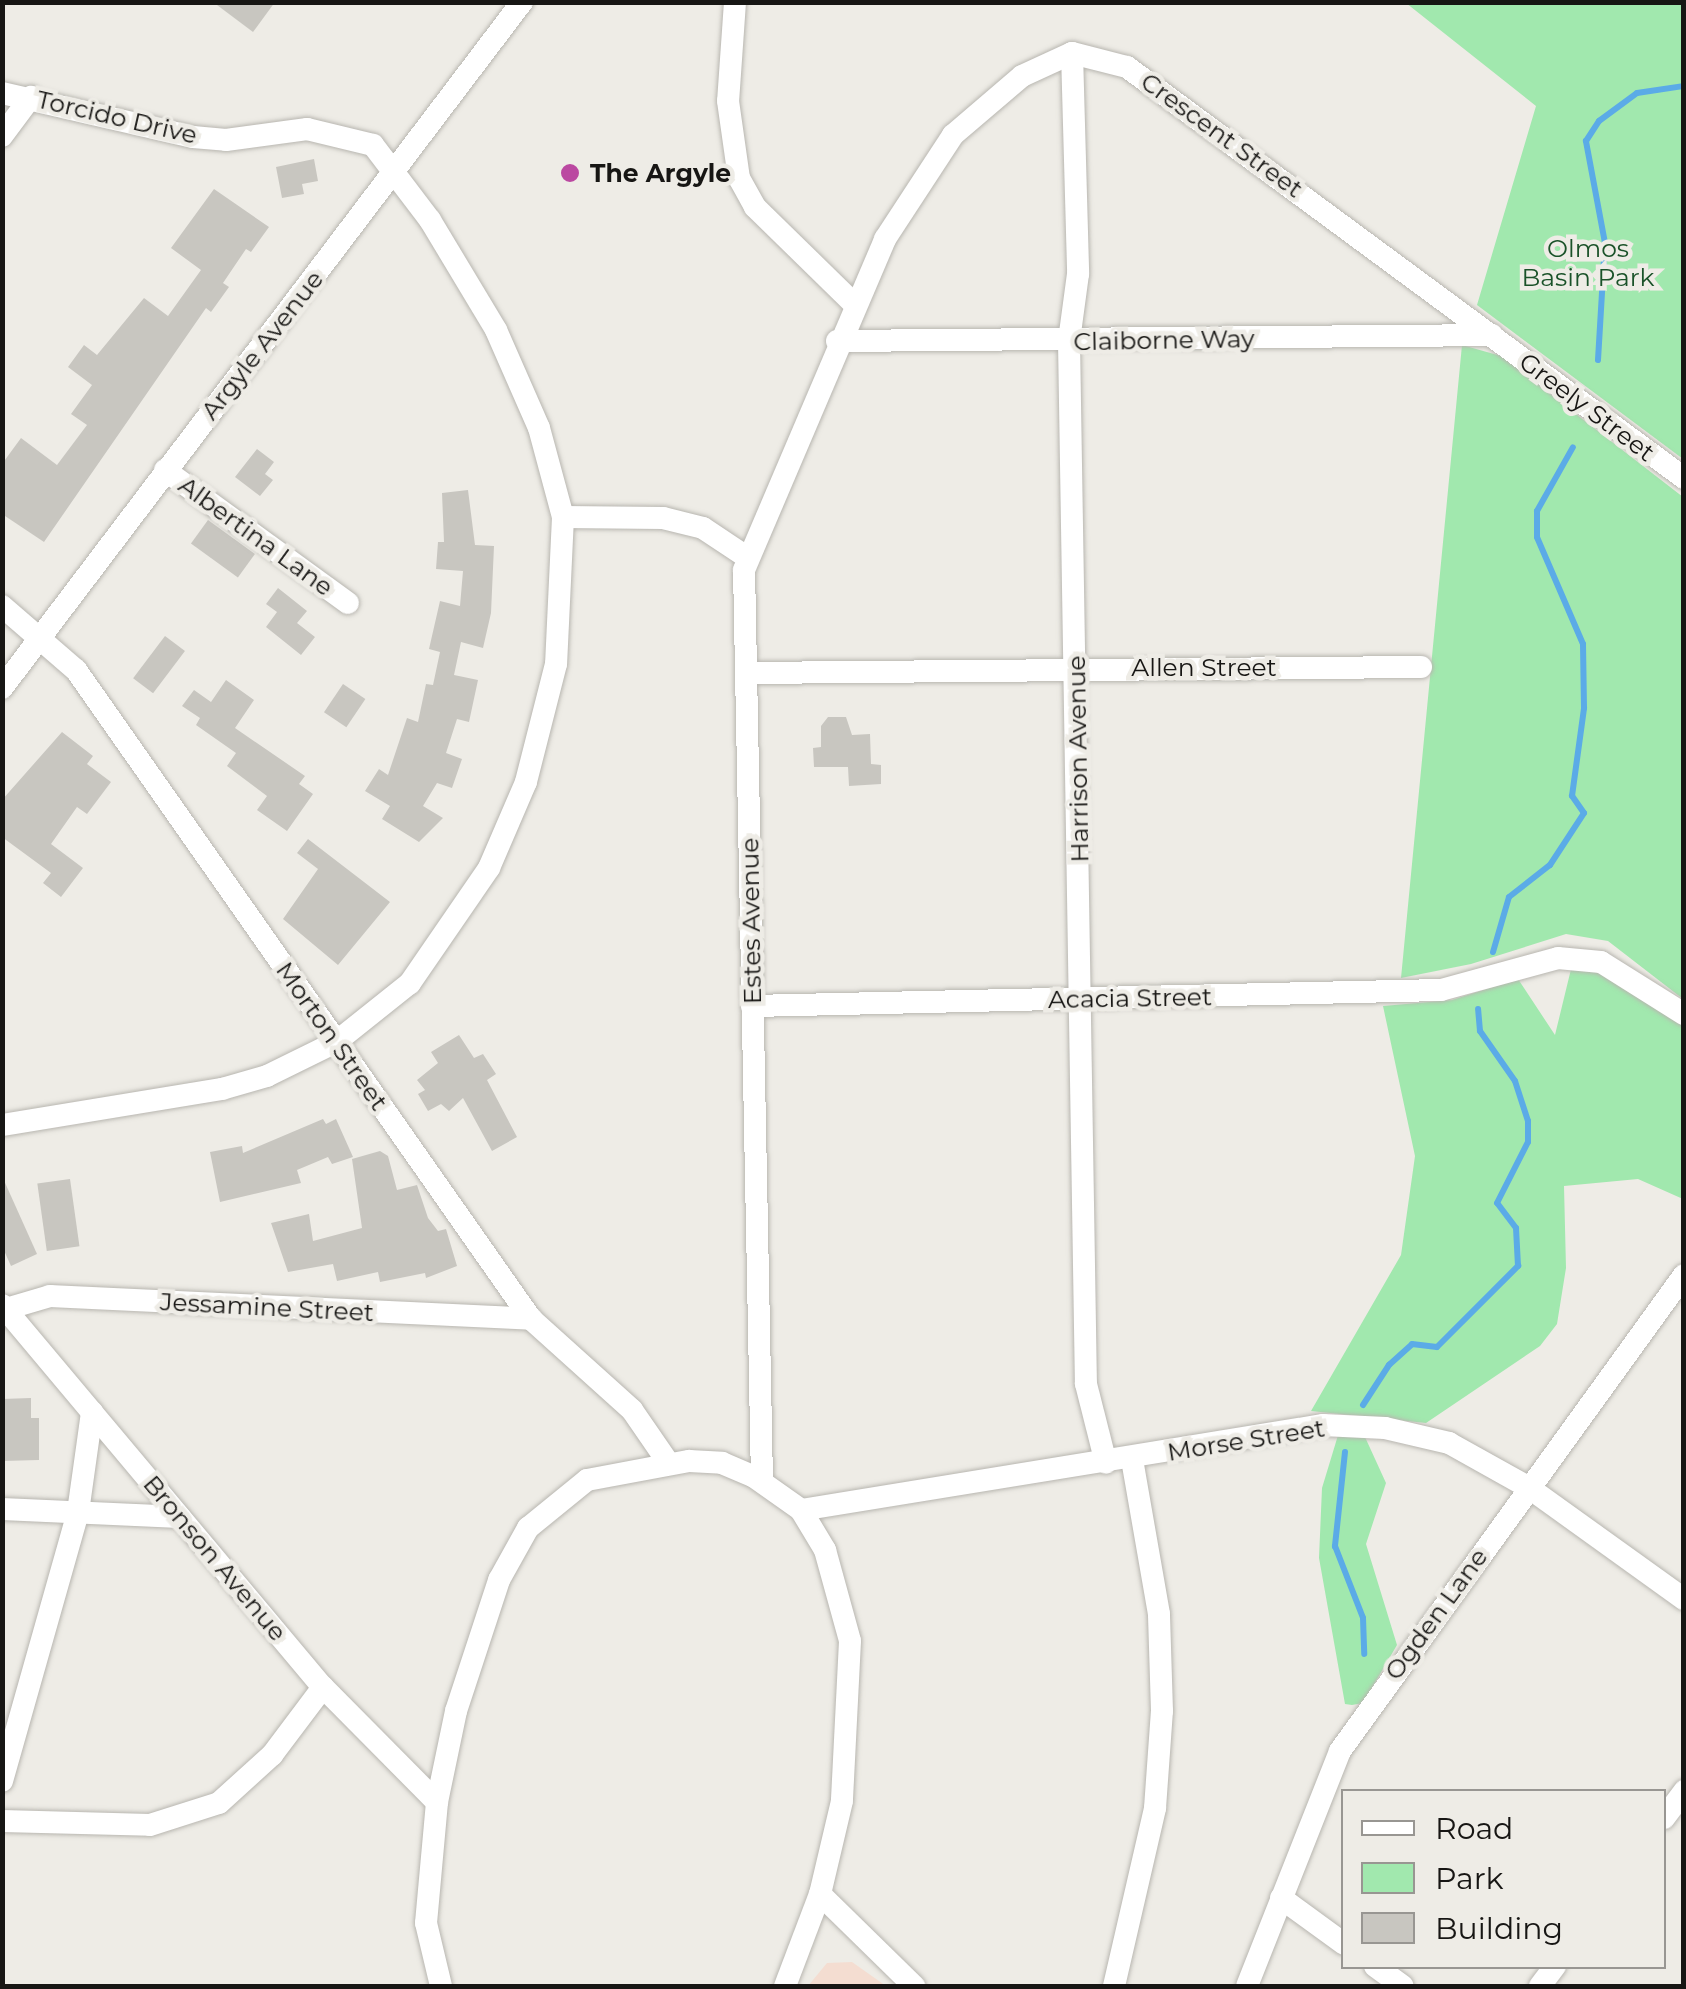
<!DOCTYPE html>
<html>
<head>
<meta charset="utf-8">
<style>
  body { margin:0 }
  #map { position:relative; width:1686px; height:1989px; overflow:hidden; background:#eeece6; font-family:Montserrat,sans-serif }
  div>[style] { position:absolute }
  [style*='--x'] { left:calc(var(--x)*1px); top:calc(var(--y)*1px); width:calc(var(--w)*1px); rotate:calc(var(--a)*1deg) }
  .education>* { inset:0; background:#f4ddd1 }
  .green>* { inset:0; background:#a1e8ae }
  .stream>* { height:6px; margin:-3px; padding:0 3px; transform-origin:3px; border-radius:3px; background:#5babe7 }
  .building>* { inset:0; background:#c8c6c0; transform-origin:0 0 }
  .roads { filter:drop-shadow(0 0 2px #b8b6b0) drop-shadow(0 0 2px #b8b6b0) }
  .street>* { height:22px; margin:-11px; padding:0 11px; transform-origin:11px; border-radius:11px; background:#fff }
  .dots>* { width:28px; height:28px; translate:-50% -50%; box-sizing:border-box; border:5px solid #eeece6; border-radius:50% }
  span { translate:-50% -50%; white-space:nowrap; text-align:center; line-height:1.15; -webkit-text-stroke:9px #eeece6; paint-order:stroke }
  .street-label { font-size:25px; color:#171614 }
  .poi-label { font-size:25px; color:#171614; font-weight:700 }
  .left { translate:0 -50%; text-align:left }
  .park-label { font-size:25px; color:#1a5229 }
  .frame { position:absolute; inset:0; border:5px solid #171614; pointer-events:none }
  .legend { position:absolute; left:1341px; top:1789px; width:325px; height:180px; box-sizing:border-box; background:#eeece6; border:2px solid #989692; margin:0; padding:12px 18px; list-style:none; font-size:30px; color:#171614 }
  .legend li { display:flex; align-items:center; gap:20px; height:50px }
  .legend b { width:50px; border:2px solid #989692 }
</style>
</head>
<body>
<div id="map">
  <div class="education">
    <i style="clip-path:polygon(852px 1962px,886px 1986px,808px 1986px,827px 1963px)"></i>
  </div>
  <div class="green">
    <i style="clip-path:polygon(1406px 3px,1683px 3px,1683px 459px,1477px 305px,1536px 106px)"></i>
    <i style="clip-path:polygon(1462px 345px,1501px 356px,1683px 497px,1683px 999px,1608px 941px,1566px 934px,1471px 964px,1401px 978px)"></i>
    <i style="clip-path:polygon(1572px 965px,1600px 970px,1683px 1025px,1683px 1199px,1638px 1179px,1564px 1186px,1566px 1268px,1557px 1324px,1540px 1346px,1426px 1423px,1311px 1411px,1401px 1255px,1415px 1156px,1383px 1006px,1452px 1000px,1518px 979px,1555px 1035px)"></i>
    <i style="clip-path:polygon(1339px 1432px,1365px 1437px,1386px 1483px,1366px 1544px,1397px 1645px,1363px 1703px,1352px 1705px,1345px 1704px,1319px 1558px,1322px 1488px)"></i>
  </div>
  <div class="stream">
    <i style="--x:1598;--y:360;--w:117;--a:-86.6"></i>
    <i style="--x:1605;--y:243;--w:104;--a:-100.6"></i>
    <i style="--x:1586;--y:141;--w:24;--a:-57"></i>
    <i style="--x:1599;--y:121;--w:47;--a:-36.4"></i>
    <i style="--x:1637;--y:93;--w:48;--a:-8.5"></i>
    <i style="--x:1493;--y:952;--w:57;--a:-73.8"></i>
    <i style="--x:1509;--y:897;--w:52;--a:-38"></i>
    <i style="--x:1550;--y:865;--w:62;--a:-56.8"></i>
    <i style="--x:1584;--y:813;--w:21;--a:-125"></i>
    <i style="--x:1572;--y:796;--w:89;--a:-82.2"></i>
    <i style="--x:1584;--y:708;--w:64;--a:-90.9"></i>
    <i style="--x:1583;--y:644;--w:116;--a:-113.3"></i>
    <i style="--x:1537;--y:537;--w:26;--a:-90"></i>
    <i style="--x:1537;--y:511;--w:73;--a:-60.6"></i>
    <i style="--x:1363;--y:1405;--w:48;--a:-57"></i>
    <i style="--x:1389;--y:1365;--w:31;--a:-42"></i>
    <i style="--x:1412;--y:1344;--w:25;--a:7"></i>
    <i style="--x:1437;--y:1347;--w:115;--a:-45"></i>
    <i style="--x:1518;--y:1266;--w:38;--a:-93"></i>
    <i style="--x:1516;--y:1228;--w:31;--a:-127"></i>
    <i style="--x:1497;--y:1203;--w:68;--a:-63.1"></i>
    <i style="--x:1528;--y:1142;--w:21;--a:-90"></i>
    <i style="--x:1528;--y:1121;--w:42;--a:-108"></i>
    <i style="--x:1515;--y:1081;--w:61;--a:-125"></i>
    <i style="--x:1480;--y:1031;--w:22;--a:-95"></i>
    <i style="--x:1345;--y:1452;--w:95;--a:96.1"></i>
    <i style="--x:1335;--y:1546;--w:77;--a:68.7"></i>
    <i style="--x:1363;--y:1618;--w:36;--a:88"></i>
  </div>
  <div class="building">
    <i style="clip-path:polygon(213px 2px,275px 2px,253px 32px)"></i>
    <i style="clip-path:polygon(314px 159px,318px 181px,302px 184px,304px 194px,282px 198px,276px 167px)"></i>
    <i style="clip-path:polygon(214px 189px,269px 227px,251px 252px,246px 249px,223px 283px,229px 287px,211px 312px,206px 308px,44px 542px,2px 514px,2px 464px,21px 438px,57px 465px,87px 425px,71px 414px,92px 385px,68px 367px,84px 345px,97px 355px,144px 298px,168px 316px,201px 270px,171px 248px)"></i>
    <i style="clip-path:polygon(257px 449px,274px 462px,265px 474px,273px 480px,260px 496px,235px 477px)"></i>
    <i style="clip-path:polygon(468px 490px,475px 545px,494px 546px,491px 613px,483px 648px,461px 642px,454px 675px,478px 680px,469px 722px,457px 719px,446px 753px,462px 759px,452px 788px,437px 783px,423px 806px,443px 818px,419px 842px,382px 819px,390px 806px,365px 791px,379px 769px,388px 775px,407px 718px,418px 722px,426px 684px,433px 685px,440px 652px,429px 649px,440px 601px,460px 606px,463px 571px,436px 569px,438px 542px,444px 542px,442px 493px)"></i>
    <i style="left:208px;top:520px;width:58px;height:29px;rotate:36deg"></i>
    <i style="clip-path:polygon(278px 588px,307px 611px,297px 623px,315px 637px,301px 655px,266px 627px,277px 612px,266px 604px)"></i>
    <i style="left:165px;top:636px;width:25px;height:53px;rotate:37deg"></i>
    <i style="clip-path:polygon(226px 680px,254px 700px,235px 728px,305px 776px,299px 784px,313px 794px,287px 831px,257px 810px,267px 796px,227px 766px,236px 753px,196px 725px,200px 718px,182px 706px,194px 690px,211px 702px)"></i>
    <i style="left:343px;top:684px;width:27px;height:34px;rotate:34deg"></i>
    <i style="clip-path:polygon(828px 717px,846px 717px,852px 735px,870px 734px,871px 764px,881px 765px,881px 784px,849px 786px,848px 767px,814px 767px,813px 748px,821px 747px,821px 726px)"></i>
    <i style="clip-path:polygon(62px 732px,93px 756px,87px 764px,111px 782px,87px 814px,77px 807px,51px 844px,83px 868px,61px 897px,43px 883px,51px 873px,2px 837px,2px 800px)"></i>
    <i style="clip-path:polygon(308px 839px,390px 902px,338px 965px,283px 919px,318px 869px,297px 853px)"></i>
    <i style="clip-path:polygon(459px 1035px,474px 1058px,483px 1054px,496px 1074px,487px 1080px,517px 1137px,492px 1151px,463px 1098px,449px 1111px,441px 1104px,428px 1111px,418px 1094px,425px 1090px,417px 1080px,438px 1063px,431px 1052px)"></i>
    <i style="clip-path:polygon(323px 1119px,326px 1124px,336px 1119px,353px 1157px,332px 1164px,328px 1157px,297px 1170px,301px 1183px,220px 1202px,210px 1152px,242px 1146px,243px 1153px)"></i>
    <i style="clip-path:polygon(380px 1151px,388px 1156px,397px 1190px,417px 1185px,428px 1218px,438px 1231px,446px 1229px,457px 1266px,426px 1278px,425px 1273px,380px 1282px,378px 1272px,337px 1281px,333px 1264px,288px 1272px,271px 1223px,309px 1214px,313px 1241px,362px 1228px,352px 1159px)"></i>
    <i style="clip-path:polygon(2px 1176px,37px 1254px,11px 1266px,2px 1246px)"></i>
    <i style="left:70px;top:1179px;width:68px;height:33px;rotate:82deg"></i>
    <i style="clip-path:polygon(31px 1398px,31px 1418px,39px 1418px,39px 1460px,2px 1461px,2px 1399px)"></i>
  </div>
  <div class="roads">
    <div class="street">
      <i style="--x:735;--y:2;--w:99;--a:94"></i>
      <i style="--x:728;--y:101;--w:78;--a:81.9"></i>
      <i style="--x:739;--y:178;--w:33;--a:61"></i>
      <i style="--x:755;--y:207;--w:139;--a:44.4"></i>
      <i style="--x:1072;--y:53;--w:221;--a:88.4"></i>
      <i style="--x:1078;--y:274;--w:68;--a:97.7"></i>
      <i style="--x:1069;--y:341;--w:1043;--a:89.07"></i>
      <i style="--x:1086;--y:1384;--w:81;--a:75.8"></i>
      <i style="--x:2;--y:93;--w:196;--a:13"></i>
      <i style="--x:193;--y:137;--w:33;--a:5"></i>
      <i style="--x:226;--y:140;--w:82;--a:-7.7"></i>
      <i style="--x:307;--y:129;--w:68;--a:13.6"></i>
      <i style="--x:373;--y:145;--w:94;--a:52.8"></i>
      <i style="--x:430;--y:220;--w:128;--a:59"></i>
      <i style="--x:496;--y:330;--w:107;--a:66.3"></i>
      <i style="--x:539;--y:428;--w:92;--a:74.9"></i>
      <i style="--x:563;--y:517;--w:147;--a:92.7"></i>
      <i style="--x:556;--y:664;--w:122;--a:104.3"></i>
      <i style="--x:526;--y:782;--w:94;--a:113.3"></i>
      <i style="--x:489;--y:868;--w:140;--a:124.5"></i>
      <i style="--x:410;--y:983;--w:95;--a:141.4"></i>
      <i style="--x:336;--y:1042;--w:77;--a:153.8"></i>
      <i style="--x:267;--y:1076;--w:47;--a:163.9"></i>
      <i style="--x:222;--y:1089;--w:223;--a:170.7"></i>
      <i style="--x:2;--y:136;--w:49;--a:-53.4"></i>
      <i style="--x:837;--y:341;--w:655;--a:-0.52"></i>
      <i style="--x:165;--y:470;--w:226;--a:36"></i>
      <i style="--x:563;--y:517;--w:100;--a:0.6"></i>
      <i style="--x:663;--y:518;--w:41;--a:14"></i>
      <i style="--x:703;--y:528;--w:54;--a:33.7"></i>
      <i style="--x:2;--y:606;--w:98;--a:40.9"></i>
      <i style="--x:76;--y:670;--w:793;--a:54.97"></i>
      <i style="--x:531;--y:1319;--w:136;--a:42"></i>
      <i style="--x:632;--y:1410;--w:62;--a:55.5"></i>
      <i style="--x:746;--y:673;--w:675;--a:-0.51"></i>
      <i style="--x:2;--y:688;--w:861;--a:-52.84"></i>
      <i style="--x:752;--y:1006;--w:689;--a:-1.33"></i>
      <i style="--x:1441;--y:990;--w:121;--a:-15.3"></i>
      <i style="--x:1558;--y:958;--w:43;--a:5.3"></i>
      <i style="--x:1601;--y:962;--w:98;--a:32.1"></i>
      <i style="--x:2;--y:1305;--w:499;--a:50"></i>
      <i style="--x:323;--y:1687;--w:162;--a:45.3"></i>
      <i style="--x:6;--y:1309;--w:46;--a:-16.5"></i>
      <i style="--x:50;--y:1296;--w:482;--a:2.7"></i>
      <i style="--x:762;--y:1481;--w:911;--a:-91.13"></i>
      <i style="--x:744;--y:570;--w:360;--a:-66.9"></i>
      <i style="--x:885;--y:239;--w:124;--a:-56.8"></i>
      <i style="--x:953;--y:135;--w:91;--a:-40.5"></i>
      <i style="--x:1022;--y:76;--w:55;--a:-24.7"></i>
      <i style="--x:1072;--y:53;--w:57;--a:14.3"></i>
      <i style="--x:1127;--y:67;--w:692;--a:36.42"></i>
      <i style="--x:2;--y:1509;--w:178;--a:2.6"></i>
      <i style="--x:801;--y:1510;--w:529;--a:-9.25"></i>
      <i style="--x:1323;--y:1425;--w:62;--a:2.8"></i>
      <i style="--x:1385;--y:1428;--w:66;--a:13.2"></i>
      <i style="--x:1449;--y:1443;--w:90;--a:29.1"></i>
      <i style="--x:1528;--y:1487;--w:192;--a:35.7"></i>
      <i style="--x:2;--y:1781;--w:280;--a:-74.2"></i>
      <i style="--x:78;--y:1512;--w:101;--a:-82"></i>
      <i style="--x:1664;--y:1818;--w:34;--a:-53"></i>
      <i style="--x:2;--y:1821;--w:148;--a:1.5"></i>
      <i style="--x:150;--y:1825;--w:72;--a:-17.7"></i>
      <i style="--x:219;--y:1803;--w:72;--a:-42.2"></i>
      <i style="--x:272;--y:1755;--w:85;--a:-53.1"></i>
      <i style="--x:820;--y:1894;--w:132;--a:44.4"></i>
      <i style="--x:1281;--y:1898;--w:78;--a:36.1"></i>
      <i style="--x:1375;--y:1966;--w:34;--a:36"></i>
      <i style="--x:441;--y:1986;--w:65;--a:-103.4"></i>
      <i style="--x:426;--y:1923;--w:121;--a:-84.8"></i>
      <i style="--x:437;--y:1802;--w:93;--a:-78.2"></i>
      <i style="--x:456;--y:1711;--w:138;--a:-71.8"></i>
      <i style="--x:499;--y:1580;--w:60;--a:-60.9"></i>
      <i style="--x:528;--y:1528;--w:76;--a:-39.1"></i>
      <i style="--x:587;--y:1480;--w:104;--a:-10.6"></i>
      <i style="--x:689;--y:1461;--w:33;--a:3"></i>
      <i style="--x:722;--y:1463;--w:34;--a:23"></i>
      <i style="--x:753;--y:1476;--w:59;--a:35.3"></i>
      <i style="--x:801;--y:1510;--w:47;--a:59"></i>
      <i style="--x:825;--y:1550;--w:94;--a:74.6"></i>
      <i style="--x:850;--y:1641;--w:160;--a:92.9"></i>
      <i style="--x:842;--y:1801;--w:96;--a:103.3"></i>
      <i style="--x:820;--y:1894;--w:98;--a:110.8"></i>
      <i style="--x:1114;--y:1986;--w:183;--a:-77"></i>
      <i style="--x:1155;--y:1808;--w:97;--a:-85.9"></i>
      <i style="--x:1162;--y:1711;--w:97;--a:-91.8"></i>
      <i style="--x:1159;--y:1614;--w:157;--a:-99.9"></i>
      <i style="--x:1247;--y:1986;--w:253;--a:-68.4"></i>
      <i style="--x:1340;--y:1751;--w:587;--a:-54.14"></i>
      <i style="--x:1540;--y:1986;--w:25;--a:-53"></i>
    </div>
  </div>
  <div class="dots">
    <i style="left:570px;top:173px;background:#bb48a1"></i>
  </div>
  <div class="street-label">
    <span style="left:117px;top:117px;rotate:13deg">Torcido Drive</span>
    <span style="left:1222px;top:135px;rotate:36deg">Crescent Street</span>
    <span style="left:1164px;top:340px;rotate:-1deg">Claiborne Way</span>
    <span style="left:262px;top:345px;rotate:-52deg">Argyle Avenue</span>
    <span style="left:1587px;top:407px;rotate:37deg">Greely Street</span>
    <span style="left:256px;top:536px;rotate:36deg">Albertina Lane</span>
    <span style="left:1204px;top:667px">Allen Street</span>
    <span style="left:1078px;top:759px;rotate:-91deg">Harrison Avenue</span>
    <span style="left:751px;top:921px;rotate:-91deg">Estes Avenue</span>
    <span style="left:1130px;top:998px;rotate:-1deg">Acacia Street</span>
    <span style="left:332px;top:1036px;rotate:55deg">Morton Street</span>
    <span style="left:267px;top:1307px;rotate:3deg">Jessamine Street</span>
    <span style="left:1246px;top:1440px;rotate:-9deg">Morse Street</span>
    <span style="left:215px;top:1558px;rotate:50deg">Bronson Avenue</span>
    <span style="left:1436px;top:1614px;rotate:-54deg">Ogden Lane</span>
  </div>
  <div class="poi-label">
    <span class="left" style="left:590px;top:173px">The Argyle</span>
  </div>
  <div class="park-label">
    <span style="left:1588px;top:263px">Olmos<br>Basin Park</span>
  </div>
  <div class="frame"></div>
  <ul class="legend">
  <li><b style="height:12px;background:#fff"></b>Road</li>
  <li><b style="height:28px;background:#a1e8ae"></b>Park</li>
  <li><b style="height:28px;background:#c8c6c0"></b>Building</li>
  </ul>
</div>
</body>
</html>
